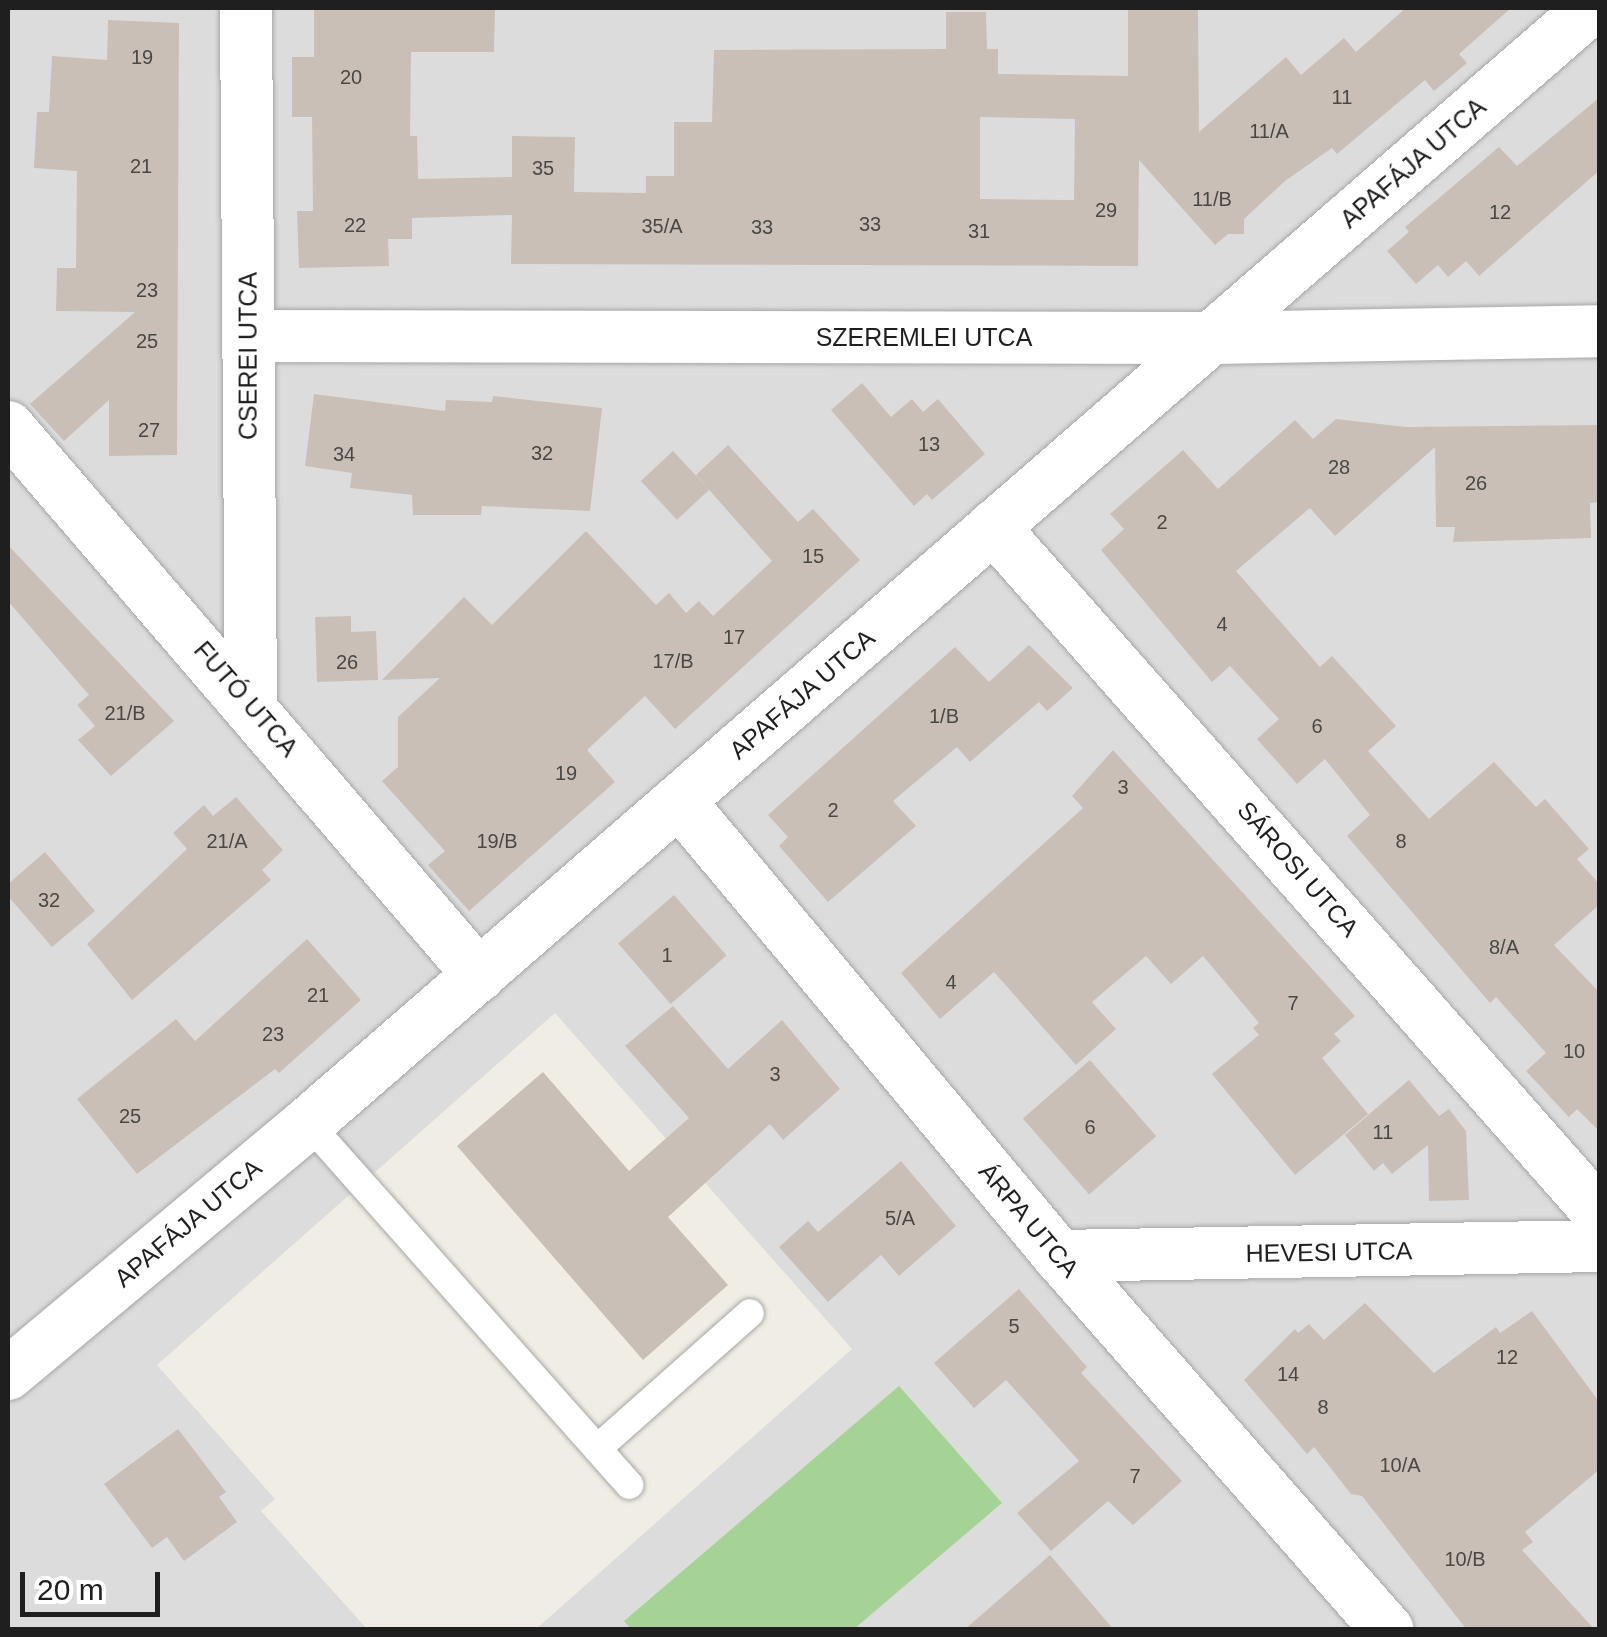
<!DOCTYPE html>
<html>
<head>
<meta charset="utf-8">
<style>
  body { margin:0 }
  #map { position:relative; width:1607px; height:1637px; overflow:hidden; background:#f0ede4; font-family:Arial,sans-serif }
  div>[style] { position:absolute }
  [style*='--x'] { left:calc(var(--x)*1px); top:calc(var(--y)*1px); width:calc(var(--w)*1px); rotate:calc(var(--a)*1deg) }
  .residential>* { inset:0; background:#dddcdc }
  .forest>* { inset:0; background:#a5d395 }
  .building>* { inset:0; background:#c9bfb7; transform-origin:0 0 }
  .roads { filter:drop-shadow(0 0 2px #a6a6a6) drop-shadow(0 0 2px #a6a6a6) }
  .service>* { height:28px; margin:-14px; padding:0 14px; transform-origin:14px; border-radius:14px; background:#fff }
  .minor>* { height:52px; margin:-26px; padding:0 26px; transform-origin:26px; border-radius:26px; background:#fff }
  span { translate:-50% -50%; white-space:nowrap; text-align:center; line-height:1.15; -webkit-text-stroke:10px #fff; paint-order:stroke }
  .number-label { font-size:20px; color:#4a4745 }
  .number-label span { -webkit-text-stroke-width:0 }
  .street-label { font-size:25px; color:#1f1f1f }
  .frame { position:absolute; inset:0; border:10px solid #1f1f1f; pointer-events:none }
  .scale { position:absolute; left:20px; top:1572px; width:140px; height:45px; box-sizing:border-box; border:5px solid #1f1f1f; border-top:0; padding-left:12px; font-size:30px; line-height:35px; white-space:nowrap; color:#1f1f1f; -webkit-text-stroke:8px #fff; paint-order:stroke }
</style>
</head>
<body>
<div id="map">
  <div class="residential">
    <i style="clip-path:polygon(8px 8px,1599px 8px,1599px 1629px,536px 1629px,852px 1349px,555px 1013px,157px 1365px,275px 1499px,261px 1511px,367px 1629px,8px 1630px)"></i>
  </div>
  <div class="forest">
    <i style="clip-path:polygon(899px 1386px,1002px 1503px,854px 1629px,631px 1629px,624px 1621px)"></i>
  </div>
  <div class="building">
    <i style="clip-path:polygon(evenodd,314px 8px,495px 9px,494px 52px,411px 52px,410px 136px,417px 136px,418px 179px,512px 177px,512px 136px,575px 137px,574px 192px,646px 193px,646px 176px,674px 176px,674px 122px,712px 122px,714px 50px,946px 49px,946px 12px,986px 12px,987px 49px,998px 49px,998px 74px,1128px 76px,1128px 8px,1198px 8px,1199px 132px,1286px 57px,1301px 75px,1344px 38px,1356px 52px,1406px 8px,1511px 8px,1459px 54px,1467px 63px,1434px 91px,1425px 80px,1337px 154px,1332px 148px,1285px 181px,1244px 219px,1244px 234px,1228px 234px,1215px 245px,1139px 160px,1138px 266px,511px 264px,512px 215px,412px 218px,412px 239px,388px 239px,389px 266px,299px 268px,297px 211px,313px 211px,312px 117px,292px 117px,292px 57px,314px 57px,314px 8px,980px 117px,1075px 119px,1074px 200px,980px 199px,980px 117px)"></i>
    <i style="clip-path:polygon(108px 20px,179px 23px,177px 455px,109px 456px,109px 400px,64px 441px,30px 404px,135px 312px,56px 311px,57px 268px,76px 268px,77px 171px,34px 168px,37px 112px,49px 112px,52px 56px,107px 60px)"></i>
    <i style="clip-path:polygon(1600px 97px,1600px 170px,1479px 276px,1466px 261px,1448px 277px,1438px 265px,1416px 284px,1387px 251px,1409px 232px,1405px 227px,1499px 147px,1517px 166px)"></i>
    <i style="clip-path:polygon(862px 383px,891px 417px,912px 399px,923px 412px,938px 399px,985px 454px,932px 500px,927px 494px,914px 506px,831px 410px)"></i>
    <i style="clip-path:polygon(314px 394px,445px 411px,446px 400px,492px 402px,493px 396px,602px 408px,590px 511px,482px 506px,481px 515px,413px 515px,412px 495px,350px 488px,352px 473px,305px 466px)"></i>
    <i style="clip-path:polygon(1336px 419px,1406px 427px,1600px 425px,1600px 502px,1590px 503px,1591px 538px,1453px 542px,1455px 527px,1436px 527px,1435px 447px,1335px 536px,1310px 508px,1236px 571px,1320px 667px,1332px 656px,1396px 726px,1368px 751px,1429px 819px,1494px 762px,1536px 807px,1545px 799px,1589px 849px,1577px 859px,1600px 885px,1600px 904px,1554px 945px,1600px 993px,1600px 1132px,1577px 1109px,1569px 1117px,1526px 1071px,1546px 1053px,1496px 997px,1490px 1003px,1347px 836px,1370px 815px,1325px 759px,1297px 784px,1257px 739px,1279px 719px,1230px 666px,1212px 682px,1101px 550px,1124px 529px,1110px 514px,1183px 450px,1218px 489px,1295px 420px,1313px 439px)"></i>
    <i style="clip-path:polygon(728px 445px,798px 522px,813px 509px,860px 560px,675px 729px,645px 696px,587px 750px,615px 782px,469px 911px,428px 865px,445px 851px,382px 781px,398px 767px,398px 717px,440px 678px,382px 680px,464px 597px,492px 625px,586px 531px,656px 605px,669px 593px,686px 613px,699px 601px,713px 616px,772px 561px,696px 475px)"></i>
    <i style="left:673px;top:451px;width:53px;height:44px;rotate:47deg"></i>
    <i style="clip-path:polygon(8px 545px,174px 721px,111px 776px,78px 740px,95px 726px,77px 705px,89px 695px,8px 601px)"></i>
    <i style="clip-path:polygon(351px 616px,351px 632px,376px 631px,378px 680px,317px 682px,315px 617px)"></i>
    <i style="clip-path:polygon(1029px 645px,1073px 688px,1047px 711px,1039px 702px,970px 762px,957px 747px,893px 801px,916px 826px,828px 902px,779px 846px,788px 837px,768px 815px,955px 647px,989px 682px)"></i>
    <i style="clip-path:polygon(1113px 750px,1355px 1016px,1334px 1034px,1341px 1041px,1322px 1058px,1368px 1114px,1295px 1175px,1212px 1074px,1259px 1035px,1253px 1028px,1259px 1023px,1203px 956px,1171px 984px,1146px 956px,1092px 1002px,1116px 1029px,1076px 1065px,994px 972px,940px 1019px,901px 973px,1083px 808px,1072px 796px)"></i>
    <i style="clip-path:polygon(236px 797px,283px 850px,262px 870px,271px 880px,132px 1000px,87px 944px,187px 849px,173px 833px,204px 805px,213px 816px)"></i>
    <i style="clip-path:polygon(45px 852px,95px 911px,52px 947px,8px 896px,8px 884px)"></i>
    <i style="left:674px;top:895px;width:80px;height:74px;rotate:49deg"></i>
    <i style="clip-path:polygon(307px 939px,361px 1000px,279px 1073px,275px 1069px,137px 1174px,77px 1099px,176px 1019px,195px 1041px)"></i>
    <i style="clip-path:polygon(673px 1006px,728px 1069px,782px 1020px,840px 1089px,783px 1140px,770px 1124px,668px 1217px,728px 1285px,643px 1360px,457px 1146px,543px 1072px,629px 1171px,689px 1118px,625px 1046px)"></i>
    <i style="left:1090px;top:1060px;width:101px;height:89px;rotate:49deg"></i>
    <i style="clip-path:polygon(1409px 1080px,1439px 1116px,1449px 1109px,1466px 1131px,1469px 1200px,1429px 1201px,1428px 1145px,1392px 1174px,1383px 1163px,1374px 1171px,1345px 1135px)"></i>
    <i style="clip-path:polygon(901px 1161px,956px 1226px,899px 1276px,881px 1255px,828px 1302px,779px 1247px,808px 1221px,818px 1232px)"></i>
    <i style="clip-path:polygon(1019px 1289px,1087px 1367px,1081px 1373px,1182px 1481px,1133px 1525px,1108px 1501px,1051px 1551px,1017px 1513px,1079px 1461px,1006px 1380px,974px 1408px,934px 1363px)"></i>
    <i style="clip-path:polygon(1365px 1303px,1434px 1373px,1496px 1327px,1500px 1333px,1532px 1311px,1600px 1403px,1600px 1469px,1525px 1532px,1533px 1542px,1522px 1550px,1595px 1630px,1467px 1630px,1362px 1496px,1351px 1494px,1314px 1447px,1307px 1454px,1244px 1380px,1295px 1329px,1298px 1333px,1309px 1324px,1324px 1340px)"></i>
    <i style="clip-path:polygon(178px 1429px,226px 1492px,219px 1497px,237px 1522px,184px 1561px,167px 1537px,152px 1548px,104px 1484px)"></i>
    <i style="clip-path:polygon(1050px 1555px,1114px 1630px,964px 1630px)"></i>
  </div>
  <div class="roads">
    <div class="service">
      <i style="--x:308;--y:1123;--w:484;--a:48.4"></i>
      <i style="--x:598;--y:1448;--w:203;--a:-41.6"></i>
    </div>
    <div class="minor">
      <i style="--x:246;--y:8;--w:696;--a:89.59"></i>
      <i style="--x:248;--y:336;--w:965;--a:0.12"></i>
      <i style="--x:1213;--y:338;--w:387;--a:-1"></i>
      <i style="--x:8;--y:427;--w:723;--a:49.32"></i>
      <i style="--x:993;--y:527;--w:917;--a:48.54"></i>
      <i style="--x:679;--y:801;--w:593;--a:50.13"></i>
      <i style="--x:1059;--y:1256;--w:498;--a:48.7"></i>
      <i style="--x:1059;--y:1256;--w:541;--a:-1.06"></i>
      <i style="--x:8;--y:1374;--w:391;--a:-39.9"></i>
      <i style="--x:308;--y:1123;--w:1700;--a:-40.99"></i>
    </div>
  </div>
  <div class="number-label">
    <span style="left:142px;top:57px">19</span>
    <span style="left:351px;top:77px">20</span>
    <span style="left:1342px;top:97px">11</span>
    <span style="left:1269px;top:131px">11/A</span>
    <span style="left:141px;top:166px">21</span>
    <span style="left:543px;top:168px">35</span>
    <span style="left:1212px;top:199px">11/B</span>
    <span style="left:1106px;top:210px">29</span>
    <span style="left:1500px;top:212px">12</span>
    <span style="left:870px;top:224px">33</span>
    <span style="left:355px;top:225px">22</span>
    <span style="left:662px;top:226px">35/A</span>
    <span style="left:762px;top:227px">33</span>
    <span style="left:979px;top:231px">31</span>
    <span style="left:147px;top:290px">23</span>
    <span style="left:147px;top:341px">25</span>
    <span style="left:149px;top:430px">27</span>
    <span style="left:929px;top:444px">13</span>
    <span style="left:542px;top:453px">32</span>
    <span style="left:344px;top:454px">34</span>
    <span style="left:1339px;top:467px">28</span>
    <span style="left:1476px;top:483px">26</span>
    <span style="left:1162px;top:522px">2</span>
    <span style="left:813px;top:556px">15</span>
    <span style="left:1222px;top:624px">4</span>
    <span style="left:734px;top:637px">17</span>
    <span style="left:673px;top:661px">17/B</span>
    <span style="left:347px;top:662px">26</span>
    <span style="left:125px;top:713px">21/B</span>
    <span style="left:944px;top:716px">1/B</span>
    <span style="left:1317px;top:726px">6</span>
    <span style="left:566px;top:773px">19</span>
    <span style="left:1123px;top:787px">3</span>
    <span style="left:833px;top:810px">2</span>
    <span style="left:227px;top:841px">21/A</span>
    <span style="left:497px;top:841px">19/B</span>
    <span style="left:1401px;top:841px">8</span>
    <span style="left:49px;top:900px">32</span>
    <span style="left:1504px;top:947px">8/A</span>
    <span style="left:667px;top:955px">1</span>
    <span style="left:951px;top:982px">4</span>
    <span style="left:318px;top:995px">21</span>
    <span style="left:1293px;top:1003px">7</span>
    <span style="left:273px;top:1034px">23</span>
    <span style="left:1574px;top:1051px">10</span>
    <span style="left:775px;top:1074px">3</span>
    <span style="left:130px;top:1116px">25</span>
    <span style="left:1090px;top:1127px">6</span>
    <span style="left:1383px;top:1132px">11</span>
    <span style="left:900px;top:1218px">5/A</span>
    <span style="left:1014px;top:1326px">5</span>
    <span style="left:1507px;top:1357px">12</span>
    <span style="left:1288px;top:1374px">14</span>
    <span style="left:1323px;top:1407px">8</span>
    <span style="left:1400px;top:1465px">10/A</span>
    <span style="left:1135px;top:1476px">7</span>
    <span style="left:1465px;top:1559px">10/B</span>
  </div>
  <div class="street-label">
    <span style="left:1413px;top:163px;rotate:-41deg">APAFÁJA UTCA</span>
    <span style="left:924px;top:337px">SZEREMLEI UTCA</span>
    <span style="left:248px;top:356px;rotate:-90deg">CSEREI UTCA</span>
    <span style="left:802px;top:694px;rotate:-41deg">APAFÁJA UTCA</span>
    <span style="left:246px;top:699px;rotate:49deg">FUTÓ UTCA</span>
    <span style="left:1298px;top:869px;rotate:49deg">SÁROSI UTCA</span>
    <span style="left:1029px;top:1220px;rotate:50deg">ÁRPA UTCA</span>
    <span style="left:188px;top:1223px;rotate:-40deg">APAFÁJA UTCA</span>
    <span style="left:1329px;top:1252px;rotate:-1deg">HEVESI UTCA</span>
  </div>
  <div class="frame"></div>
  <div class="scale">20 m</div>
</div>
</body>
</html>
